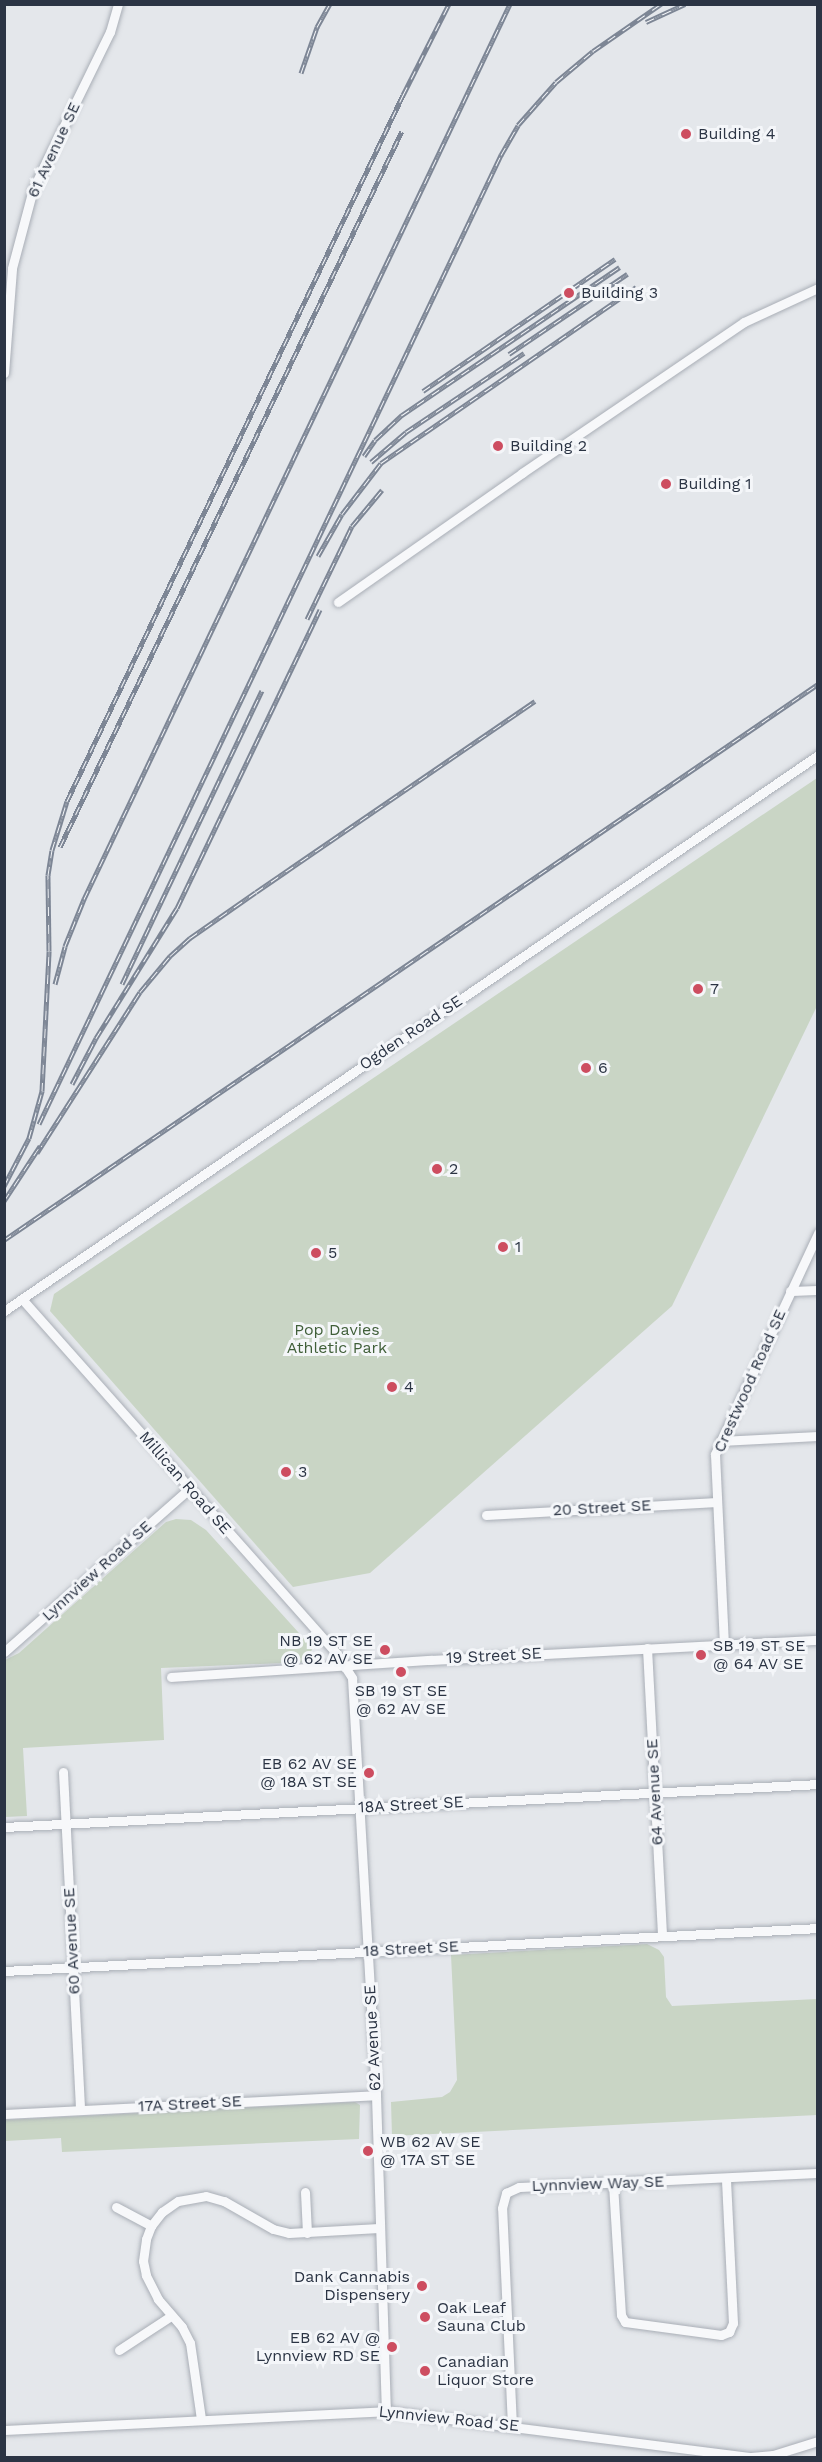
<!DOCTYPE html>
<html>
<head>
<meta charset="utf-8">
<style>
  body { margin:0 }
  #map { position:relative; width:822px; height:2462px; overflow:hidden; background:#e4e7eb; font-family:"Work Sans",sans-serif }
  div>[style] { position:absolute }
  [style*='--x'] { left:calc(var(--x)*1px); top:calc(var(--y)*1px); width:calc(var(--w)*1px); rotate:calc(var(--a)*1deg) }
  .green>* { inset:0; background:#c9d5c5 }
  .roads { filter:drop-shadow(0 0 2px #a9aeb6) drop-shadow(0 0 2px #a9aeb6) }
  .minor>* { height:9px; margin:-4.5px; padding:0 4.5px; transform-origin:4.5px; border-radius:4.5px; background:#f7f8fa }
  .rail>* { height:5px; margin-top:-2.5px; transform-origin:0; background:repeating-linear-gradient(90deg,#f4f6f9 0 9px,#7d8695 0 18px); box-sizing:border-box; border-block:2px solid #7d8695 }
  .dots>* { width:16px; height:16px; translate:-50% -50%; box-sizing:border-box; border:3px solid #f4f6f9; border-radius:50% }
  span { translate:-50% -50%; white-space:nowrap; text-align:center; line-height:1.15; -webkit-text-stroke:6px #f4f6f9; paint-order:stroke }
  .poi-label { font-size:16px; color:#2b3444 }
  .left { translate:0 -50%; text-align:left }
  .right { translate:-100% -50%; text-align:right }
  .street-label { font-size:16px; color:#2b3444 }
  .park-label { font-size:16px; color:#405f39 }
  .frame { position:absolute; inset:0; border:6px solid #2b3444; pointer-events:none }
</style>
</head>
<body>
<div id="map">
  <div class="green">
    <i style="clip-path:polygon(817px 778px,817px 1006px,672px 1306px,370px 1573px,293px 1587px,50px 1311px,54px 1294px)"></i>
    <i style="clip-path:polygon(176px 1519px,191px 1520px,206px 1530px,308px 1643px,312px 1649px,308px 1662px,161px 1668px,164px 1740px,23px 1748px,27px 1816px,5px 1817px,5px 1660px,19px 1653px,166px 1522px)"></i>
    <i style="clip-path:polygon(647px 1944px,659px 1950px,664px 1957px,666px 1997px,672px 2006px,817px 1999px,817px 2115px,392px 2136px,391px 2102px,442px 2097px,450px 2092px,457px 2080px,451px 1955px)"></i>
    <i style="clip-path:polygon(355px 2102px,360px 2105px,359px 2139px,62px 2152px,61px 2138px,5px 2141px,5px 2120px)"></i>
  </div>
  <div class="roads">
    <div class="minor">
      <i style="--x:4;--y:373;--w:105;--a:-85.6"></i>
      <i style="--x:12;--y:268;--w:82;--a:-75.1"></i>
      <i style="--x:33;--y:189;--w:175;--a:-63.9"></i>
      <i style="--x:110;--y:32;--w:29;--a:-74"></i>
      <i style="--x:338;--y:602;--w:225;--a:-35"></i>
      <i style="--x:522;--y:473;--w:268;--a:-34.2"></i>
      <i style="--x:744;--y:322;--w:81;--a:-24.7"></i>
      <i style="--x:790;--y:1291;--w:28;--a:-2"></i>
      <i style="--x:22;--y:1299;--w:473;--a:48.4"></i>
      <i style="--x:336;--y:1653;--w:30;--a:57"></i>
      <i style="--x:352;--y:1678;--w:418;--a:86.7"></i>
      <i style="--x:376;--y:2095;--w:316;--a:88.2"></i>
      <i style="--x:4;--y:1311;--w:986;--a:-34.33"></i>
      <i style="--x:720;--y:1441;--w:98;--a:-2.9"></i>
      <i style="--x:486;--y:1515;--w:231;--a:-3.2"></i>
      <i style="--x:724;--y:1645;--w:191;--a:-92.7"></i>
      <i style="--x:715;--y:1454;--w:244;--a:-65"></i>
      <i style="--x:647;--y:1648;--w:288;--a:87"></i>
      <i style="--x:4;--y:1652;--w:247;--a:-41.4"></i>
      <i style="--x:171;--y:1677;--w:260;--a:-3.8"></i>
      <i style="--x:430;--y:1660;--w:389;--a:-3"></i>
      <i style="--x:63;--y:1772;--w:338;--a:87.1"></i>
      <i style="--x:4;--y:1827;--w:815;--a:-3.02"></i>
      <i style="--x:4;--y:1971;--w:815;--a:-3.02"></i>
      <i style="--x:4;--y:2114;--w:372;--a:-2.9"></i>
      <i style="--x:613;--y:2184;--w:131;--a:86.5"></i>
      <i style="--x:621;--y:2315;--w:8;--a:60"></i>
      <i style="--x:625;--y:2322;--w:97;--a:7.7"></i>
      <i style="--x:721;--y:2335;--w:9;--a:-21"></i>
      <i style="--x:729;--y:2332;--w:10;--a:-66"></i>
      <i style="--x:733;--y:2323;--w:145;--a:-92.8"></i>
      <i style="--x:305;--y:2192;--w:41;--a:87.2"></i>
      <i style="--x:116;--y:2207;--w:40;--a:28"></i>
      <i style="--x:119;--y:2350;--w:62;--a:-33.2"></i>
      <i style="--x:201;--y:2419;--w:77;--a:-98.2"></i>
      <i style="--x:190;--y:2343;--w:18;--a:-117"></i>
      <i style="--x:182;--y:2327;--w:37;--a:-131"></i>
      <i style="--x:158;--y:2299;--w:27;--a:-117"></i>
      <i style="--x:146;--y:2275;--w:14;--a:-102"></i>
      <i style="--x:143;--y:2261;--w:22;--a:-82"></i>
      <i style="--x:146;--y:2239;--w:14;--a:-69"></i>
      <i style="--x:151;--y:2226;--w:18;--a:-52"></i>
      <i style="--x:162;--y:2212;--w:19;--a:-35"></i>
      <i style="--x:178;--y:2201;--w:28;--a:-10"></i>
      <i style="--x:206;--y:2196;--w:19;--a:16"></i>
      <i style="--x:224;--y:2201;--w:56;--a:29.7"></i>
      <i style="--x:273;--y:2229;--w:16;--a:14"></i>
      <i style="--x:289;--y:2233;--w:90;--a:-3.2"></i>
      <i style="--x:512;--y:2426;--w:218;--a:-92.6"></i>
      <i style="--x:502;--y:2208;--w:16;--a:-75"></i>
      <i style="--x:506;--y:2193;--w:14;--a:-25"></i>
      <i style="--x:519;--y:2187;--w:299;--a:-2.7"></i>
      <i style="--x:4;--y:2430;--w:382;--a:-2.8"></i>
      <i style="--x:386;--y:2411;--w:368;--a:7.2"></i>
      <i style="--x:751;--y:2457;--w:22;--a:-5"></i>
      <i style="--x:773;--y:2455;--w:47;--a:-17.3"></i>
    </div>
  </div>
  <div class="rail">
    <i style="--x:646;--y:22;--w:43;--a:-24.8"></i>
    <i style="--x:301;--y:73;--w:49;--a:-70.8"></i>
    <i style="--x:317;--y:27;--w:26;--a:-61"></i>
    <i style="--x:509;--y:354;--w:143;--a:-34.1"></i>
    <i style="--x:423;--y:391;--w:233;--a:-34.5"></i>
    <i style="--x:364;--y:456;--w:19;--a:-55"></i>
    <i style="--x:375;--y:440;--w:37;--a:-43"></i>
    <i style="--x:402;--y:415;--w:263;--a:-34.2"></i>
    <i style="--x:371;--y:462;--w:46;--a:-40.6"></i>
    <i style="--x:406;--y:432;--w:142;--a:-33.8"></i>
    <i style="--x:318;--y:556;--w:48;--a:-60.3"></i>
    <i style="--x:342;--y:514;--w:64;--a:-52.6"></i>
    <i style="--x:381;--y:463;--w:310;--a:-34.6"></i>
    <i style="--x:307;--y:619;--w:103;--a:-64.2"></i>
    <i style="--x:352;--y:526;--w:47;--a:-50.2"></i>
    <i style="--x:60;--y:847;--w:793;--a:-64.47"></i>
    <i style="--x:55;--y:984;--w:39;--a:-75"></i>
    <i style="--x:65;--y:946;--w:51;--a:-68"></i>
    <i style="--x:84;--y:899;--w:991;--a:-64.55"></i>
    <i style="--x:122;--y:984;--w:325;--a:-64.5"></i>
    <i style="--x:72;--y:1084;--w:52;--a:-62.4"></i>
    <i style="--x:96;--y:1038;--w:153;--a:-58.1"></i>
    <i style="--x:177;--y:908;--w:331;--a:-64.4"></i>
    <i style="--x:39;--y:1124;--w:1074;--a:-64.51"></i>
    <i style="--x:501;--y:155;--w:34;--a:-60"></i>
    <i style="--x:518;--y:125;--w:57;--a:-48.5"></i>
    <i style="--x:556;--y:82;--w:48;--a:-40"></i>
    <i style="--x:593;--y:51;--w:83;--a:-34.7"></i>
    <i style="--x:37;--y:1153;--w:191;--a:-57.4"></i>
    <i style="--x:140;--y:992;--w:47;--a:-50.2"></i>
    <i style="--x:170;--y:956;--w:27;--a:-42"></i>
    <i style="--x:190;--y:938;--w:80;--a:-34.9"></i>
    <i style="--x:256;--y:892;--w:338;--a:-34.4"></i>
    <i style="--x:4;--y:1186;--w:54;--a:-62.5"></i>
    <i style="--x:29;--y:1138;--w:49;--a:-74.5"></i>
    <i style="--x:42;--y:1091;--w:140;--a:-87.1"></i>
    <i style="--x:49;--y:951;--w:76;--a:-90.8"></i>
    <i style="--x:48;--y:875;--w:25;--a:-81"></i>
    <i style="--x:52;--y:850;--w:51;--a:-73"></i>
    <i style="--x:67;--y:801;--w:782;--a:-64.55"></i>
    <i style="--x:403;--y:95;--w:102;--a:-63.2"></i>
    <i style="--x:4;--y:1201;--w:66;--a:-56.8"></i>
    <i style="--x:4;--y:1240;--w:986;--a:-34.33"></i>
  </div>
  <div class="dots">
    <i style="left:686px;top:134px;background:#cd4d60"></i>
    <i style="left:569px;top:293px;background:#cd4d60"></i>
    <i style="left:498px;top:446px;background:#cd4d60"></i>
    <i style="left:666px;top:484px;background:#cd4d60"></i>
    <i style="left:698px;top:989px;background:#cd4d60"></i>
    <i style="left:586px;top:1068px;background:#cd4d60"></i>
    <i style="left:437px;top:1169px;background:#cd4d60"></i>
    <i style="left:503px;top:1247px;background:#cd4d60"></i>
    <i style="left:316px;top:1253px;background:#cd4d60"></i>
    <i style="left:392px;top:1387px;background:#cd4d60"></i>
    <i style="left:286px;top:1472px;background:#cd4d60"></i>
    <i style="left:385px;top:1650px;background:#cd4d60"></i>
    <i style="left:701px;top:1655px;background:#cd4d60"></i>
    <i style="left:401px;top:1672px;background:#cd4d60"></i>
    <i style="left:369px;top:1773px;background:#cd4d60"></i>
    <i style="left:368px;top:2151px;background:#cd4d60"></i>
    <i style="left:422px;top:2286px;background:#cd4d60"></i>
    <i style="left:425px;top:2317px;background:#cd4d60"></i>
    <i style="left:392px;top:2347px;background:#cd4d60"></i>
    <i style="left:425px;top:2371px;background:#cd4d60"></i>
  </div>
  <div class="poi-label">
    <span class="left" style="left:698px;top:134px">Building 4</span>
    <span class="left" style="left:581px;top:293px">Building 3</span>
    <span class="left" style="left:510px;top:446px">Building 2</span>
    <span class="left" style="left:678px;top:484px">Building 1</span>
    <span class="left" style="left:710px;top:989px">7</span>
    <span class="left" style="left:598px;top:1068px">6</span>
    <span class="left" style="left:449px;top:1169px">2</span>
    <span class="left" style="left:515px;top:1247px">1</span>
    <span class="left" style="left:328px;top:1253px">5</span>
    <span class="left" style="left:404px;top:1387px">4</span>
    <span class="left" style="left:298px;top:1472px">3</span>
    <span class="right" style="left:373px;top:1650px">NB 19 ST SE<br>@ 62 AV SE</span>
    <span class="left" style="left:713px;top:1655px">SB 19 ST SE<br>@ 64 AV SE</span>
    <span style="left:401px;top:1700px">SB 19 ST SE<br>@ 62 AV SE</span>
    <span class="right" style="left:357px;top:1773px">EB 62 AV SE<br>@ 18A ST SE</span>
    <span class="left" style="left:380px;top:2151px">WB 62 AV SE<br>@ 17A ST SE</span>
    <span class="right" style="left:410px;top:2286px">Dank Cannabis<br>Dispensery</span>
    <span class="left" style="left:437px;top:2317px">Oak Leaf<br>Sauna Club</span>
    <span class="right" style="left:380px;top:2347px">EB 62 AV @<br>Lynnview RD SE</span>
    <span class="left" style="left:437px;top:2371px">Canadian<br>Liquor Store</span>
  </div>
  <div class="street-label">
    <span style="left:54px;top:150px;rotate:-65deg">61 Avenue SE</span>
    <span style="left:411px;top:1033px;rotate:-34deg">Ogden Road SE</span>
    <span style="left:750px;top:1381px;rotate:-66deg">Crestwood Road SE</span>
    <span style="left:185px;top:1483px;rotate:49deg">Millican Road SE</span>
    <span style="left:602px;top:1508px;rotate:-3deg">20 Street SE</span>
    <span style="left:97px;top:1571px;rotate:-42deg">Lynnview Road SE</span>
    <span style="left:494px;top:1656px;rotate:-3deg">19 Street SE</span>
    <span style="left:655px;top:1792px;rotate:-93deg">64 Avenue SE</span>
    <span style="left:411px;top:1805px;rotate:-3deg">18A Street SE</span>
    <span style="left:72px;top:1941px;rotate:-93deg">60 Avenue SE</span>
    <span style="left:411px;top:1949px;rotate:-3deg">18 Street SE</span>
    <span style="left:373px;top:2038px;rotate:-93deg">62 Avenue SE</span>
    <span style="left:190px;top:2104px;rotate:-3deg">17A Street SE</span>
    <span style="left:598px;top:2184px;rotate:-2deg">Lynnview Way SE</span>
    <span style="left:449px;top:2419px;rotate:6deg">Lynnview Road SE</span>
  </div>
  <div class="park-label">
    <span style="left:337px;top:1339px">Pop Davies<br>Athletic Park</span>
  </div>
  <div class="frame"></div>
</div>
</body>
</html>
